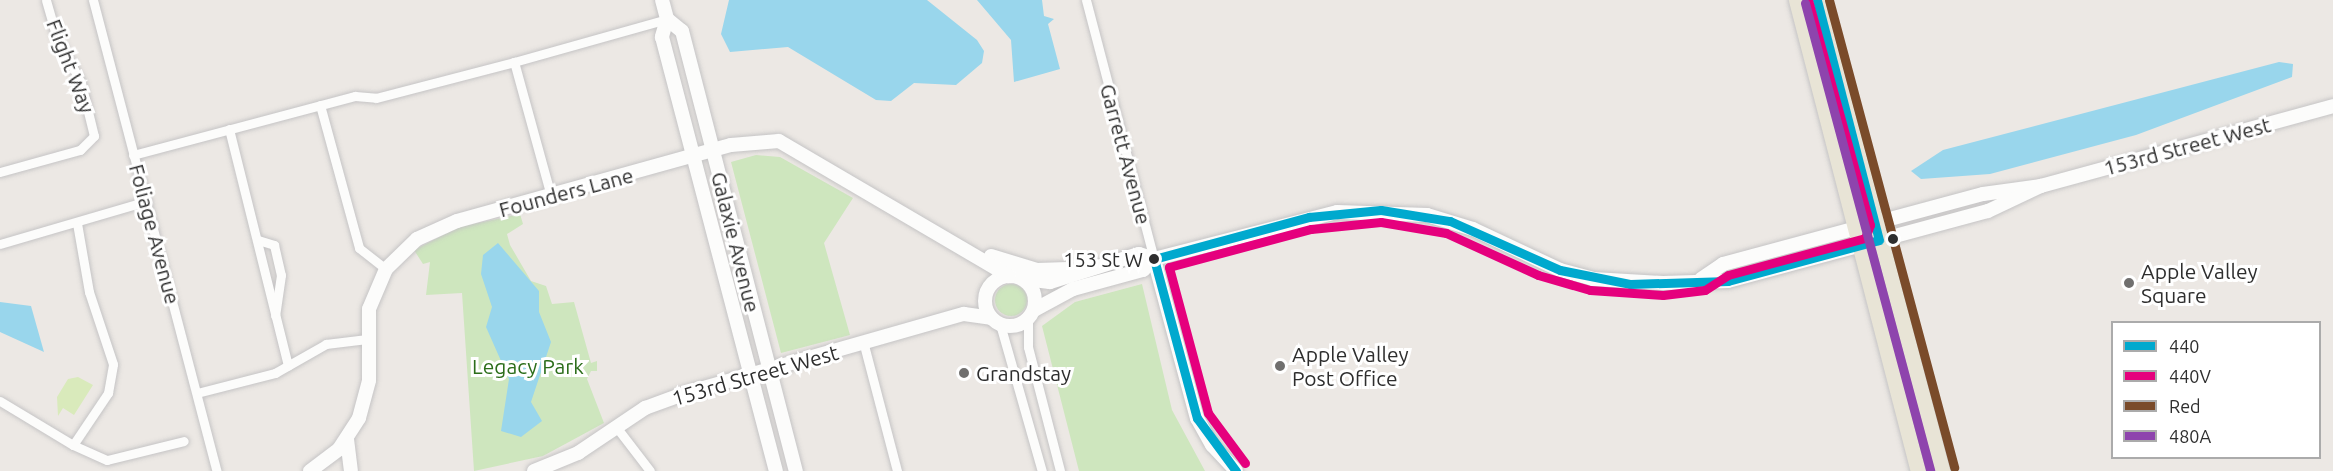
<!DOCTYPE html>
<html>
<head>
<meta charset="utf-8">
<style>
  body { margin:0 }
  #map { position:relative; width:2333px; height:471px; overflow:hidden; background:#ece8e4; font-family:Ubuntu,sans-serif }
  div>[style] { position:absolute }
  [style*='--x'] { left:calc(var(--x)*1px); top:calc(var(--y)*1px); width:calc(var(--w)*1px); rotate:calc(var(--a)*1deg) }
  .green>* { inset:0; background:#cee6be }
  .round { border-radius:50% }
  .pitch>* { inset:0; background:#d9eabb }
  .water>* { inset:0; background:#99d6ec }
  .roads { filter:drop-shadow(0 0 2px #c5c4c5) drop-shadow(0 0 2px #c5c4c5) }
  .street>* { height:9px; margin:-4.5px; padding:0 4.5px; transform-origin:4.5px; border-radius:4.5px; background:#fcfcfb }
  .secondary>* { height:14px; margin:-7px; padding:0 7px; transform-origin:7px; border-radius:7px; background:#fcfcfb }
  .secondary>.ring { margin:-7px; padding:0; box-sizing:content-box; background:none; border:14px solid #fcfcfb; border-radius:50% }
  .primary>* { height:15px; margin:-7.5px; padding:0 7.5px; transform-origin:7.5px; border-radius:7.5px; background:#e8e4d6 }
  .bus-1>* { height:9px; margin:-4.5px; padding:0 4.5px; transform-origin:4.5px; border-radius:4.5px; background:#00a9ce }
  .bus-2>* { height:9px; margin:-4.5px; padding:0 4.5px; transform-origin:4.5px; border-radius:4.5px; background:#e5007d }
  .bus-3>* { height:9px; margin:-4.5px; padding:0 4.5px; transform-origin:4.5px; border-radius:4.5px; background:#7a4b2a }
  .bus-4>* { height:9px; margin:-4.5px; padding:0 4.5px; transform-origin:4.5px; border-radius:4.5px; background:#8e44ad }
  .dots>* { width:16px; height:16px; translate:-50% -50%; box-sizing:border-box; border:3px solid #fff; border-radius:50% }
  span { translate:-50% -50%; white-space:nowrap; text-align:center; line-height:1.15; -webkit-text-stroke:6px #fff; paint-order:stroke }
  .bus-label { font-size:20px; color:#2e2e2e }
  .right { translate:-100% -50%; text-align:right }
  .street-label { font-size:21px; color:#2e2e2e }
  .poi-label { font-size:21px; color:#2e2e2e }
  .left { translate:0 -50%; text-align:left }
  .park-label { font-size:21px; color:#2c6e1b }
  .legend { position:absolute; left:2111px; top:321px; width:210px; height:138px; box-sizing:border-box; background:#fff; border:2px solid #ababab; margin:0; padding:8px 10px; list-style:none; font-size:18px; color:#2e2e2e }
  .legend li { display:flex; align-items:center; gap:12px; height:30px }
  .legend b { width:30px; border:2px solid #ababab }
</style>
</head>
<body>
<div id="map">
  <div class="green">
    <i style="clip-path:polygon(756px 155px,780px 157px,853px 198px,824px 243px,850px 335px,781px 353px,731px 162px)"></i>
    <i style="clip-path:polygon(520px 214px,523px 224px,507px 234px,510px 245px,531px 281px,546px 286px,552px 304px,574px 302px,591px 363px,597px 361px,597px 371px,591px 371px,587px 379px,604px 423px,543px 456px,474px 471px,462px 293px,426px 295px,430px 262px,423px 264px,414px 250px,459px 227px)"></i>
    <i class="round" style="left:995px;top:284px;width:32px;height:32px"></i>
    <i style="clip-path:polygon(1142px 284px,1172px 410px,1205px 471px,1079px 471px,1042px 326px,1075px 302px)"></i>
  </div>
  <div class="pitch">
    <i style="clip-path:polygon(78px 377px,93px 385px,74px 415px,63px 408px,58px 416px,57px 397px,68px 379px)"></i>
  </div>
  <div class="water">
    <i style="clip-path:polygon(729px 0,927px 0,977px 40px,984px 51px,982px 63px,956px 85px,914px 83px,891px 101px,876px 100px,788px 47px,730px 52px,721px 34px)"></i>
    <i style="clip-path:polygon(977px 0,1042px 0,1044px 16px,1054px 19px,1048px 24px,1060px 69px,1014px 82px,1011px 40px)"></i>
    <i style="clip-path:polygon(2279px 62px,2293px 64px,2292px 77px,2136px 135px,1990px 174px,1921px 179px,1911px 171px,1943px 150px)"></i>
    <i style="clip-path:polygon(498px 243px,539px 291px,539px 312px,551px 342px,531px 402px,542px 421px,521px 437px,501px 431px,509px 379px,486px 327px,492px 307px,481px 274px,483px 255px)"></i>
    <i style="clip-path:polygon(0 302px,31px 306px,44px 352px,0 332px)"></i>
  </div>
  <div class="roads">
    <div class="street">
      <i style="--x:93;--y:0;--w:487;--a:75.3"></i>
      <i style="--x:1086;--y:0;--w:268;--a:75.3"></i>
      <i style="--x:320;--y:105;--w:148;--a:74.7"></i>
      <i style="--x:359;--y:248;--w:34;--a:38"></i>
      <i style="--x:229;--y:129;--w:244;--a:76"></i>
      <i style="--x:133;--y:155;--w:230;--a:-14.9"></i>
      <i style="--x:355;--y:96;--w:21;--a:5"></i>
      <i style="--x:376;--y:98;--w:143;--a:-14.6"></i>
      <i style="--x:0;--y:172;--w:83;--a:-15.4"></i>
      <i style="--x:80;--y:150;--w:20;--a:-45"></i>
      <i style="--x:94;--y:136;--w:55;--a:-103.8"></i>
      <i style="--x:81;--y:83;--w:54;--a:-117.5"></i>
      <i style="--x:56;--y:35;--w:36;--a:-106"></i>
      <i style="--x:551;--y:196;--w:139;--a:-105.4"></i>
      <i style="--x:514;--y:62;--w:159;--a:-15.7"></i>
      <i style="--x:258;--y:240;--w:17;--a:17"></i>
      <i style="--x:274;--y:245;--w:31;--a:77"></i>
      <i style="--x:281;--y:275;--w:41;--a:98.3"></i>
      <i style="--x:0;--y:244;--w:153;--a:-16.3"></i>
      <i style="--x:1028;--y:319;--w:28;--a:90"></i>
      <i style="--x:1028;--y:347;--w:128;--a:75.5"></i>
      <i style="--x:1000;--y:324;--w:153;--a:74.1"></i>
      <i style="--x:864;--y:345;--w:130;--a:75.3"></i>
      <i style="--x:197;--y:393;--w:81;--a:-14.4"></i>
      <i style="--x:275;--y:373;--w:59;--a:-29.6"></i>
      <i style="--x:326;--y:344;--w:41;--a:-7"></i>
      <i style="--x:0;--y:401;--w:85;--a:31.1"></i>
      <i style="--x:73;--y:445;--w:63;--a:-56.1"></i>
      <i style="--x:108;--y:393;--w:29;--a:-80"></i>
      <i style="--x:113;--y:364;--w:76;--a:-108.4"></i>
      <i style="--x:89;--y:292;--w:70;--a:-99.9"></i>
      <i style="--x:617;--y:428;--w:54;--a:52.5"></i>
      <i style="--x:73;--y:445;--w:37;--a:24"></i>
      <i style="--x:107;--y:460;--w:79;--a:-13.9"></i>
    </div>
    <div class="secondary">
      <i style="--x:662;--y:0;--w:20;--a:75"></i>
      <i style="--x:667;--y:19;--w:19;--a:106"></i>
      <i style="--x:662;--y:37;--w:449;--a:75.3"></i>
      <i style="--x:667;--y:19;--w:19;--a:39"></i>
      <i style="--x:682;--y:31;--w:455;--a:75.5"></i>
      <i style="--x:991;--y:256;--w:48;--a:16.9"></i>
      <i style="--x:1037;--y:270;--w:31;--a:-2"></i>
      <i style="--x:1154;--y:259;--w:165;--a:74.9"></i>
      <i style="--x:1197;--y:418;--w:31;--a:61"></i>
      <i style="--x:1212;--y:445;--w:35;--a:47"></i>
      <i class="ring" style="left:985px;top:276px;width:36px;height:36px"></i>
      <i style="--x:1024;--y:279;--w:26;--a:7"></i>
      <i style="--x:1050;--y:282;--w:93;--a:-17.5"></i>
      <i style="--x:1139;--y:254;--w:16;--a:18"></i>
      <i style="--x:1701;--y:279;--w:27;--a:-34"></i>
      <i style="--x:1723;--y:264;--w:269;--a:-15.1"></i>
      <i style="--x:1983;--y:194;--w:59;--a:-7.9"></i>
      <i style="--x:2041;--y:186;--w:303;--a:-15.3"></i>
      <i style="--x:1034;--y:310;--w:44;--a:-28.3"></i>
      <i style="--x:1073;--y:289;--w:73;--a:-15.2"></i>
      <i style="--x:1143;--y:270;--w:16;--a:-45"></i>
      <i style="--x:1154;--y:259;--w:189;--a:-14.4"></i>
      <i style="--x:1337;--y:212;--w:90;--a:1.9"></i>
      <i style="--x:1427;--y:215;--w:48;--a:16.9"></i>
      <i style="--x:1473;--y:229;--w:96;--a:25.2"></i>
      <i style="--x:1560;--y:270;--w:34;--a:15"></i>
      <i style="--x:1593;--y:279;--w:70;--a:3.3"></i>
      <i style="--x:1663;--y:283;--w:65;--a:-1.8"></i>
      <i style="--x:1728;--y:281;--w:269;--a:-15.1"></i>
      <i style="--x:1988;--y:211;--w:59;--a:-25.3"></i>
      <i style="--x:347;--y:439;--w:32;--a:83"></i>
      <i style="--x:310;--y:471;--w:36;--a:-37"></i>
      <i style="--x:339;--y:449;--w:37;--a:-57"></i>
      <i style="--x:359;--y:418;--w:39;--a:-75"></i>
      <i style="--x:369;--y:380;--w:71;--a:-90"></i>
      <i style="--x:369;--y:309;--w:43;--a:-67"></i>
      <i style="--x:386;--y:269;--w:43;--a:-44.1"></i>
      <i style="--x:417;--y:239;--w:44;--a:-24.2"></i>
      <i style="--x:457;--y:221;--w:284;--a:-15.5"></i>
      <i style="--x:731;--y:145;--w:48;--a:-4.8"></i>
      <i style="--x:779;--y:141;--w:267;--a:30.4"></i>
      <i style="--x:534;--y:471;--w:48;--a:-22.2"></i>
      <i style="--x:578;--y:453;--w:81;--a:-33.9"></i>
      <i style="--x:645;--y:408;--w:44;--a:-20.1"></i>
      <i style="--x:686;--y:393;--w:289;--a:-15.9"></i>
      <i style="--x:964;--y:314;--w:27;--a:8"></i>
    </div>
    <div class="primary">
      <i style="--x:1796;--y:0;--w:487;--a:75.5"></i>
      <i style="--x:1817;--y:0;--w:487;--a:75.1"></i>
    </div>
  </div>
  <div class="bus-1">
    <i style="--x:1154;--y:259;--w:161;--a:-15.2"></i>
    <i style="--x:1309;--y:217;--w:72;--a:-5.6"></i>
    <i style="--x:1381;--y:210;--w:70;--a:9.1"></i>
    <i style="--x:1450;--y:221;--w:120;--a:24"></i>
    <i style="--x:1560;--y:270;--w:71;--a:11.3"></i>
    <i style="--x:1630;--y:284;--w:98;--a:-1.8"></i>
    <i style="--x:1728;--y:281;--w:156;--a:-15.2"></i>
    <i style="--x:1879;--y:240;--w:248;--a:-104.5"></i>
    <i style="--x:1154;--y:259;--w:165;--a:74.9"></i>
    <i style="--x:1197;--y:418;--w:66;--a:53.7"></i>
  </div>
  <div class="bus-2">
    <i style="--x:1245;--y:463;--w:62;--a:-126.5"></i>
    <i style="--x:1208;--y:413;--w:151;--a:-105"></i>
    <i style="--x:1169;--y:267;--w:147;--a:-15"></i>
    <i style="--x:1311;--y:229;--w:70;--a:-5.7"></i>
    <i style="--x:1381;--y:222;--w:66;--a:9.6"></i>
    <i style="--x:1446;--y:233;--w:101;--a:24.5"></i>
    <i style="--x:1538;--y:275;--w:54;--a:16.1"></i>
    <i style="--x:1590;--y:290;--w:73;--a:3.9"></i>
    <i style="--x:1663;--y:295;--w:42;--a:-6.8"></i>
    <i style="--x:1705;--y:290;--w:27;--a:-33"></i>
    <i style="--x:1728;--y:275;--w:142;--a:-15.1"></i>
    <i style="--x:1865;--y:238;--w:14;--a:-69"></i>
    <i style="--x:1870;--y:225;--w:233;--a:-105.4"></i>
  </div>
  <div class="bus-3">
    <i style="--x:1829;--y:0;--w:484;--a:75"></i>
  </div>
  <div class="bus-4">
    <i style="--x:1805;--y:3;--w:484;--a:75"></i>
  </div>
  <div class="dots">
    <i style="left:1893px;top:239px;background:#2e2e2e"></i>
    <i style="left:1154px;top:259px;background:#2e2e2e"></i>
    <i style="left:2129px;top:283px;background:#706f6e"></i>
    <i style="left:1280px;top:366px;background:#706f6e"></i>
    <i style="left:964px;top:373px;background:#706f6e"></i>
  </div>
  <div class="bus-label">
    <span class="right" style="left:1143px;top:259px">153 St W</span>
  </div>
  <div class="street-label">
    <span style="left:71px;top:66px;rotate:69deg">Flight Way</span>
    <span style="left:2187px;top:146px;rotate:-15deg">153rd Street West</span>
    <span style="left:1126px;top:154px;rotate:75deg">Garrett Avenue</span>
    <span style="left:566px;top:192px;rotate:-15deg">Founders Lane</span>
    <span style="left:155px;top:234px;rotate:75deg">Foliage Avenue</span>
    <span style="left:736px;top:242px;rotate:76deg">Galaxie Avenue</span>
    <span style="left:755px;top:375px;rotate:-16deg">153rd Street West</span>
  </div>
  <div class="poi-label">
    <span class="left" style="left:2141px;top:283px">Apple Valley<br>Square</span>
    <span class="left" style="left:1292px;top:366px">Apple Valley<br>Post Office</span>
    <span class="left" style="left:976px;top:373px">Grandstay</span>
  </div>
  <div class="park-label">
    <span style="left:528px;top:366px">Legacy Park</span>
  </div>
  <ul class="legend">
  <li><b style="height:8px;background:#00a9ce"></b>440</li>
  <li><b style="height:8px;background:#e5007d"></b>440V</li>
  <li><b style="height:8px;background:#7a4b2a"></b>Red</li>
  <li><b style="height:8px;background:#8e44ad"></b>480A</li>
  </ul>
</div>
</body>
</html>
